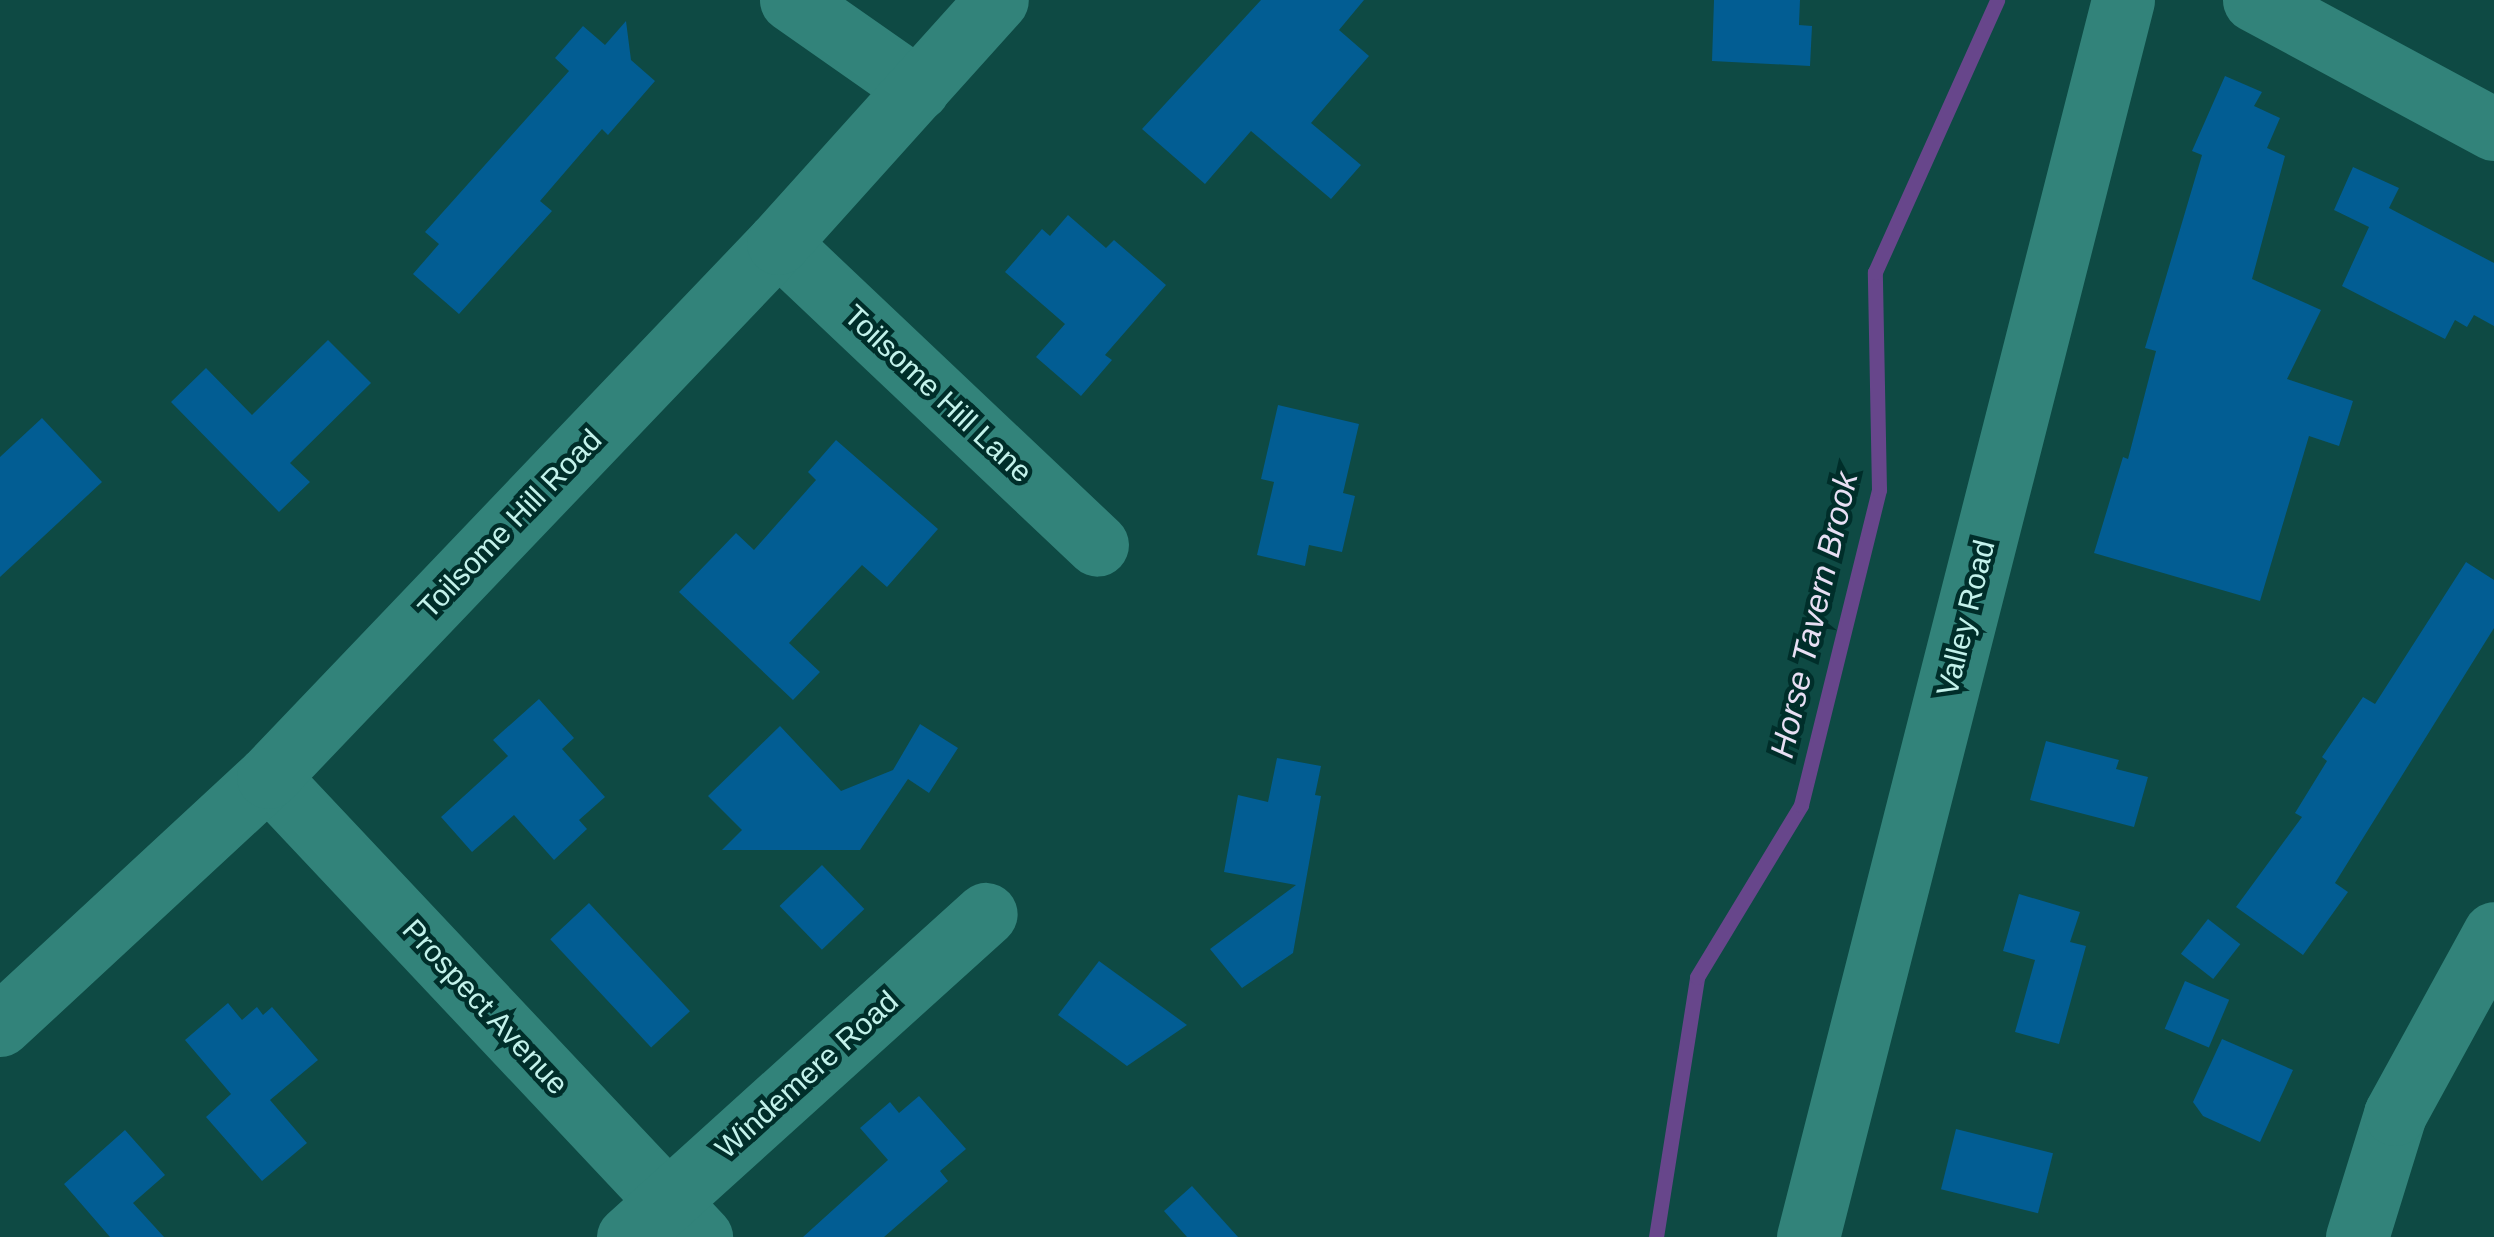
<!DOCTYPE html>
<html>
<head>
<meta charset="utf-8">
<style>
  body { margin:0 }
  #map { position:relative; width:2494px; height:1237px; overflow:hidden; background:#0e4a44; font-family:Helvetica,sans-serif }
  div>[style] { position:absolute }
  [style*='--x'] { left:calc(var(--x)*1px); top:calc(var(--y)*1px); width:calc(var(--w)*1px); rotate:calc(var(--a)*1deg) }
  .stream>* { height:15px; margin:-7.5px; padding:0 7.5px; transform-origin:7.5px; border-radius:7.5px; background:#67468b }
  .building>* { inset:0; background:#025d93; transform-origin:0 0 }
  .minor>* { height:63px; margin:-31.5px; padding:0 31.5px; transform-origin:31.5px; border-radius:31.5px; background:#32837a }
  span { translate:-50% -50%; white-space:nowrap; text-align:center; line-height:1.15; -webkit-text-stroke:9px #002e2a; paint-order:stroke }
  .street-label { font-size:30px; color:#c3f2eb }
  .water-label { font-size:33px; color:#e8dff4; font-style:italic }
</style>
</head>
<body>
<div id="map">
  <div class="stream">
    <i style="--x:1656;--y:1237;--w:263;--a:-81"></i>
    <i style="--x:1697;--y:977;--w:201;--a:-58.8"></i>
    <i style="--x:1801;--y:805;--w:325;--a:-76.1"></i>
    <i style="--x:1879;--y:490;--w:218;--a:-91.1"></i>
    <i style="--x:1875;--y:272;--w:298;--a:-65.8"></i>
  </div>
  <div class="building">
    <i style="clip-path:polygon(1261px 0,1364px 0,1339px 30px,1369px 56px,1311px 123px,1361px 165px,1331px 199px,1251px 131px,1205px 184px,1142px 129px)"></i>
    <i style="clip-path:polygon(1714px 0,1800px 0,1799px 25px,1812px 26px,1810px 66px,1712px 61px)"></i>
    <i style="clip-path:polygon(626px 21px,631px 60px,655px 81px,608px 135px,602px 129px,540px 201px,552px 211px,459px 314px,413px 274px,439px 244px,425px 232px,569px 71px,555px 58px,583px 26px,605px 45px)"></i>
    <i style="clip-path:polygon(2225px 76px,2262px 92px,2254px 106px,2280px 118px,2267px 148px,2285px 156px,2252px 279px,2321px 310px,2287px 379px,2353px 401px,2339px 446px,2309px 436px,2260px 601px,2094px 553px,2123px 457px,2128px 459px,2156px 351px,2145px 348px,2202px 155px,2192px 151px)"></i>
    <i style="clip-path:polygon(2353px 167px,2399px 188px,2389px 208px,2494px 263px,2494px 326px,2474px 315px,2467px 327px,2455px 320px,2445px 339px,2342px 286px,2369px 227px,2334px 210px)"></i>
    <i style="clip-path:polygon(1068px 215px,1106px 248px,1114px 240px,1166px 285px,1105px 355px,1112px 360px,1081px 396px,1036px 357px,1065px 324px,1005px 272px,1042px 229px,1050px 236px)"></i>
    <i style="clip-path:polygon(328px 340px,371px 383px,290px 463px,310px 482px,279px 512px,171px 402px,206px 368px,252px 415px)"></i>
    <i style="clip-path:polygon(1278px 405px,1359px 424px,1343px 493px,1355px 496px,1342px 552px,1309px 545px,1305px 566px,1257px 555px,1274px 482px,1261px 479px)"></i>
    <i style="clip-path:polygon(42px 418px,102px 482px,0 577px,0 457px)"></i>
    <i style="clip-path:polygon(836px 440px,938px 529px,887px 587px,862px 565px,789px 643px,820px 672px,793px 700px,679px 592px,736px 533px,754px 550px,816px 480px,808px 472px)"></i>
    <i style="clip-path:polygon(2466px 562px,2494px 580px,2494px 628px,2335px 883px,2348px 892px,2303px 955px,2236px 907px,2302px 817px,2295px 813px,2327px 761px,2322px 757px,2363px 697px,2375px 704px)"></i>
    <i style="clip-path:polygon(539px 699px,574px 738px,562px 749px,605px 797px,579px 820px,587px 829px,554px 860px,514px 815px,472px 852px,441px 817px,508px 756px,493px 740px)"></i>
    <i style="clip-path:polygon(920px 724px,958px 748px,929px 793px,908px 779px,860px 850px,722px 850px,742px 830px,708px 796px,780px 726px,841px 791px,893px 770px)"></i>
    <i style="clip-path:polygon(2046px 741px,2119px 760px,2116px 769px,2148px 777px,2134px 827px,2030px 800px)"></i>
    <i style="clip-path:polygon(1277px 758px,1321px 766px,1315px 795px,1321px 796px,1293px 953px,1242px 988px,1210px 949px,1296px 885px,1224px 872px,1238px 795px,1268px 802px)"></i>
    <i style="left:822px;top:865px;width:61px;height:59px;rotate:46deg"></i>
    <i style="clip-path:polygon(2019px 894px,2080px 912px,2070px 942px,2086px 946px,2059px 1044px,2015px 1032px,2035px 960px,2003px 951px)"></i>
    <i style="left:589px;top:903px;width:148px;height:53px;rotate:47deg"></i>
    <i style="left:2208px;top:919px;width:41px;height:44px;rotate:38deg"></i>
    <i style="clip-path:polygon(1099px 961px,1187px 1025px,1127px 1066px,1058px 1015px)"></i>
    <i style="left:2185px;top:981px;width:48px;height:52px;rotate:23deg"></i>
    <i style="clip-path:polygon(228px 1003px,242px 1020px,257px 1007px,263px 1015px,272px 1007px,318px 1060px,270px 1100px,307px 1143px,262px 1181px,206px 1117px,231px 1094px,185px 1040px)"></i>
    <i style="clip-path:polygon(2222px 1039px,2293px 1070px,2260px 1142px,2203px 1116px,2193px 1102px)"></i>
    <i style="clip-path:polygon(919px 1096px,966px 1149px,940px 1171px,948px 1181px,884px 1237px,803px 1237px,888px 1160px,860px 1128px,890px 1102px,899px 1113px)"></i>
    <i style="left:1956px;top:1129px;width:100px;height:62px;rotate:14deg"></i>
    <i style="clip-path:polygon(125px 1130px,165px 1175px,133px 1203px,164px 1237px,110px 1237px,64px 1184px)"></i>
    <i style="clip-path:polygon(1192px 1186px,1238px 1237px,1187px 1237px,1164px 1211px)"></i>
  </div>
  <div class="minor">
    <i style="--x:791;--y:0;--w:155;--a:35"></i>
    <i style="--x:2254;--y:0;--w:272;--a:28.3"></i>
    <i style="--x:778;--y:243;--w:439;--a:43.4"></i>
    <i style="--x:268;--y:777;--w:632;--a:46.73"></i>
    <i style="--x:0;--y:1025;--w:365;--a:-42.8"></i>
    <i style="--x:268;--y:777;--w:738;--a:-46.32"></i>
    <i style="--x:778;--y:243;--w:327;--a:-48"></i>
    <i style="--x:628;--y:1237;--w:482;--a:-42.1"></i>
    <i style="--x:1808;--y:1237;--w:1276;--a:-75.71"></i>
    <i style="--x:2357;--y:1237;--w:129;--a:-72.8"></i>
    <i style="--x:2395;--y:1114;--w:206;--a:-61.3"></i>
  </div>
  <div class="street-label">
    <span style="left:938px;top:394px;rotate:43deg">Toilsome Hill Lane</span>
    <span style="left:510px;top:524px;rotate:-46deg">Toilsome Hill Road</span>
    <span style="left:1966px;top:618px;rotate:-76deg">Valley Road</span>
    <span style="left:485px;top:1007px;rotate:47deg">Prospect Avenue</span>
    <span style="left:807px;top:1075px;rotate:-42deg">Windemere Road</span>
  </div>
  <div class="water-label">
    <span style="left:1814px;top:615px;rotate:-77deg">Horse Tavern Brook</span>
  </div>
</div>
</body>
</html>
